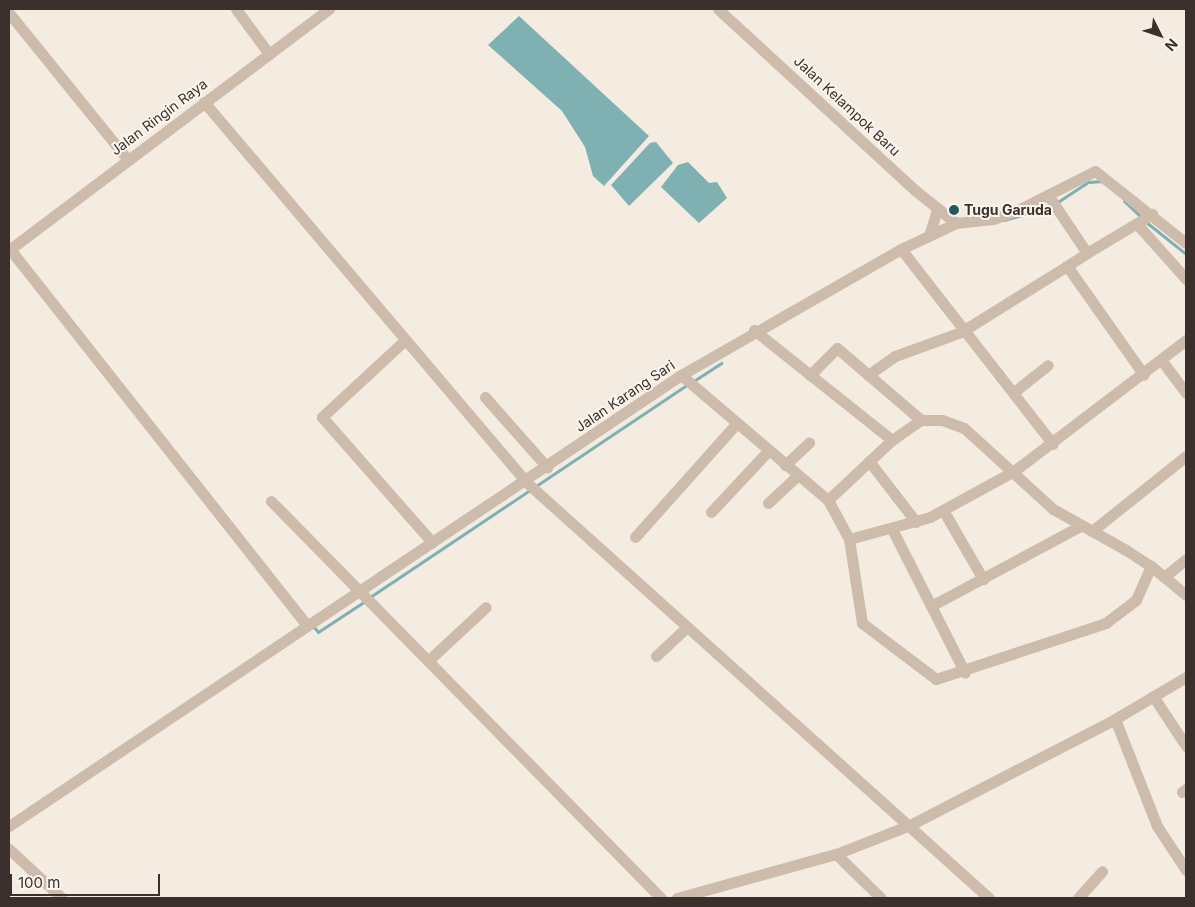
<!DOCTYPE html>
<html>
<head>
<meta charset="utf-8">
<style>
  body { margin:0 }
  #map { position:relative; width:1195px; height:907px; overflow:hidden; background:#f4ebe1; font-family:Inter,sans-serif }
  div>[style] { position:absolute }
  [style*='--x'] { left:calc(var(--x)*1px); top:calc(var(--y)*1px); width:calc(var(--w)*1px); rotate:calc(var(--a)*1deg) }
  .water>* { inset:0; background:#7fb0b2 }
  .stream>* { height:3px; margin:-1.5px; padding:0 1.5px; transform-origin:1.5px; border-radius:1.5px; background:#7fb0b2 }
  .street>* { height:11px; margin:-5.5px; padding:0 5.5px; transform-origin:5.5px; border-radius:5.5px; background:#cdbbac }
  .dots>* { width:14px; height:14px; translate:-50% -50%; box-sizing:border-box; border:2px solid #fbf5ee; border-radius:50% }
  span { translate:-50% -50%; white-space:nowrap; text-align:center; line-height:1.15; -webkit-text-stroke:4px #fbf5ee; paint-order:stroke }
  .street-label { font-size:14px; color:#3b302b }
  .poi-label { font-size:14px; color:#3b302b; font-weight:700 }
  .left { translate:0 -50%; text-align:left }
  .frame { position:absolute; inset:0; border:10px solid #3b302b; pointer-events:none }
  .north { position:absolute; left:1135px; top:10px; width:50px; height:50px; -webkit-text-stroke:4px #fbf5ee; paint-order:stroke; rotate:131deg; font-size:14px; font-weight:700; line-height:20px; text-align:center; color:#3b302b }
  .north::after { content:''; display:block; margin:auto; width:18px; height:22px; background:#3b302b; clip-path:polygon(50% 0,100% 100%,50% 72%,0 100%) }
  .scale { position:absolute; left:10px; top:874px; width:150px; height:22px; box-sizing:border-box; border:2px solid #3b302b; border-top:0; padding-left:6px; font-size:15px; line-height:18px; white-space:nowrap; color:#3b302b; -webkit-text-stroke:4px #fbf5ee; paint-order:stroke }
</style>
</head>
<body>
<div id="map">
  <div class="water">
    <i style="clip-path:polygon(519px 16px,649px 136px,604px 186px,593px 176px,585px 147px,562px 111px,488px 45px)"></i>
    <i style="clip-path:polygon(656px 142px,673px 163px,629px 206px,611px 185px,650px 143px)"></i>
    <i style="clip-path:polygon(688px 162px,709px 183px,717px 182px,727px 198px,699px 223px,661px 187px,678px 165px)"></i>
  </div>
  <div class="stream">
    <i style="--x:1124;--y:201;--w:23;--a:43"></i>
    <i style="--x:1004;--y:220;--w:48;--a:-15.8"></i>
    <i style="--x:1050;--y:207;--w:45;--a:-33.3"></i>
    <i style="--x:1088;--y:182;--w:15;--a:-4"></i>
    <i style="--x:1146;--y:222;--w:51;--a:38.7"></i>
    <i style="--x:692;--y:382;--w:35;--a:-33"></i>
    <i style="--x:370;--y:597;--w:381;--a:-33.8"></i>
    <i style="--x:312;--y:625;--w:9;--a:49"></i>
    <i style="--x:318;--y:632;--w:56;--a:-33.4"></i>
  </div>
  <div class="street">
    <i style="--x:236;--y:9;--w:56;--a:53.7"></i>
    <i style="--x:718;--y:9;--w:269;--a:42.6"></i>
    <i style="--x:916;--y:191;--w:51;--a:38.7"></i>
    <i style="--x:9;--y:13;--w:189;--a:51"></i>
    <i style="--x:204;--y:102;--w:497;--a:49.7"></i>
    <i style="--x:525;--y:481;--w:624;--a:41.95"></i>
    <i style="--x:1048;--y:195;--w:70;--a:56.1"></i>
    <i style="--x:1087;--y:253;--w:24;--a:147"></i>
    <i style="--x:1067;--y:266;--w:133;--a:54.8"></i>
    <i style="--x:1137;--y:224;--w:74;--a:48.3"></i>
    <i style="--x:929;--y:236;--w:27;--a:-73"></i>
    <i style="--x:9;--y:248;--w:481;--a:51.7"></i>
    <i style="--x:901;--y:249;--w:247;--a:52.1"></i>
    <i style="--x:9;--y:250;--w:401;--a:-37"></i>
    <i style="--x:1087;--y:253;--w:76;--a:-31"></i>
    <i style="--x:754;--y:330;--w:176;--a:38.6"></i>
    <i style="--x:404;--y:341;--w:112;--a:137.2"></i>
    <i style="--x:322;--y:417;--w:167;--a:48.7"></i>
    <i style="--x:1162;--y:361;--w:40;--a:53"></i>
    <i style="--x:681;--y:375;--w:193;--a:40.4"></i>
    <i style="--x:810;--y:375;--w:38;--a:-45"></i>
    <i style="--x:837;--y:348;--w:111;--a:40.6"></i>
    <i style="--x:868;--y:375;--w:33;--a:-35"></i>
    <i style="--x:895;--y:356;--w:70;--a:-20"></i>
    <i style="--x:961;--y:332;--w:125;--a:-31.9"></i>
    <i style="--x:1014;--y:392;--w:43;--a:-38.5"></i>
    <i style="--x:485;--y:397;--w:94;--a:48.5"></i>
    <i style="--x:869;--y:461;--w:77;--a:52.4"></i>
    <i style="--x:785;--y:465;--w:33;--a:-43"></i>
    <i style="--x:271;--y:501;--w:557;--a:45.51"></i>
    <i style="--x:768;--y:503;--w:40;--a:-43"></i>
    <i style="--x:943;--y:510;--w:80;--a:59.9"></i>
    <i style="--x:711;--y:512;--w:85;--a:-46.9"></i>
    <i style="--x:892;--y:529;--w:161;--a:63.1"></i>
    <i style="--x:1092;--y:531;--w:120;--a:-38.6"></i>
    <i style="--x:635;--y:537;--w:153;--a:-48.2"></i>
    <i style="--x:849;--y:539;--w:84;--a:-15.2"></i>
    <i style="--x:930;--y:517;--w:96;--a:-28.7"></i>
    <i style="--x:1014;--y:471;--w:216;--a:-37.3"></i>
    <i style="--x:1151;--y:566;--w:37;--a:114"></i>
    <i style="--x:1136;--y:600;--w:38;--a:143"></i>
    <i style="--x:1106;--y:623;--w:179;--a:161.8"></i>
    <i style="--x:936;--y:679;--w:93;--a:-142.9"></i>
    <i style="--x:862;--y:623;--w:85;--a:-98.8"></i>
    <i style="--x:849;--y:539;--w:44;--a:-118.3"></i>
    <i style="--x:828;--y:500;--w:88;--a:-43.2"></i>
    <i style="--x:892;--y:440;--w:35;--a:-35"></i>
    <i style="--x:921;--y:420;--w:21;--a:0"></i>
    <i style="--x:942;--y:420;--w:23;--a:20"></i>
    <i style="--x:964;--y:428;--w:120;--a:42.3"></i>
    <i style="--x:1053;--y:509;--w:84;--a:29.3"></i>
    <i style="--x:1126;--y:550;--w:30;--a:33"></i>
    <i style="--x:1151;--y:566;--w:45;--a:39.6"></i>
    <i style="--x:1164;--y:577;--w:28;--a:-39"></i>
    <i style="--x:931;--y:606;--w:169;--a:-28.2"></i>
    <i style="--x:656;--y:656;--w:42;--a:-43.1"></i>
    <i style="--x:430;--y:659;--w:76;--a:-42.9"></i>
    <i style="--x:1153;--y:696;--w:60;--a:56.6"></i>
    <i style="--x:1115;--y:719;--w:115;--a:68.6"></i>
    <i style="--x:1157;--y:826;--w:53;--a:56.6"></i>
    <i style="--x:1182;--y:792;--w:5;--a:-37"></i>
    <i style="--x:9;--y:826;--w:809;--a:-33.87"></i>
    <i style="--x:681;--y:375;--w:254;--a:-29.8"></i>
    <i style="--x:901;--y:249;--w:61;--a:-25.3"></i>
    <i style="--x:956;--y:223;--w:37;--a:-6"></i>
    <i style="--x:993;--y:219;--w:27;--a:-20"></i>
    <i style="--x:1018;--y:210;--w:86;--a:-26.9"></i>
    <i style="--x:1095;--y:171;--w:116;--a:38.4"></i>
    <i style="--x:9;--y:849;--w:72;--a:42.8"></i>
    <i style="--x:836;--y:854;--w:63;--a:44.4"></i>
    <i style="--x:677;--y:898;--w:165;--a:-15.5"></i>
    <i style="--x:836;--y:854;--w:79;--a:-21.4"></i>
    <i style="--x:910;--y:825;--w:231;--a:-27.3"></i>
    <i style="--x:1115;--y:719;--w:82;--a:-30.6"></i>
    <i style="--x:1078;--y:898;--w:36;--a:-48"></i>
  </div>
  <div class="dots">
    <i style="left:954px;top:210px;background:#1f5a5e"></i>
  </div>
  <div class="street-label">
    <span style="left:847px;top:106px;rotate:43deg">Jalan Kelampok Baru</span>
    <span style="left:159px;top:117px;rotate:-37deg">Jalan Ringin Raya</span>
    <span style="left:625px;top:396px;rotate:-34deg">Jalan Karang Sari</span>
  </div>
  <div class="poi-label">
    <span class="left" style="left:964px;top:210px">Tugu Garuda</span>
  </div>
  <div class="frame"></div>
  <div class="north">N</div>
  <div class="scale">100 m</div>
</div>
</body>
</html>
